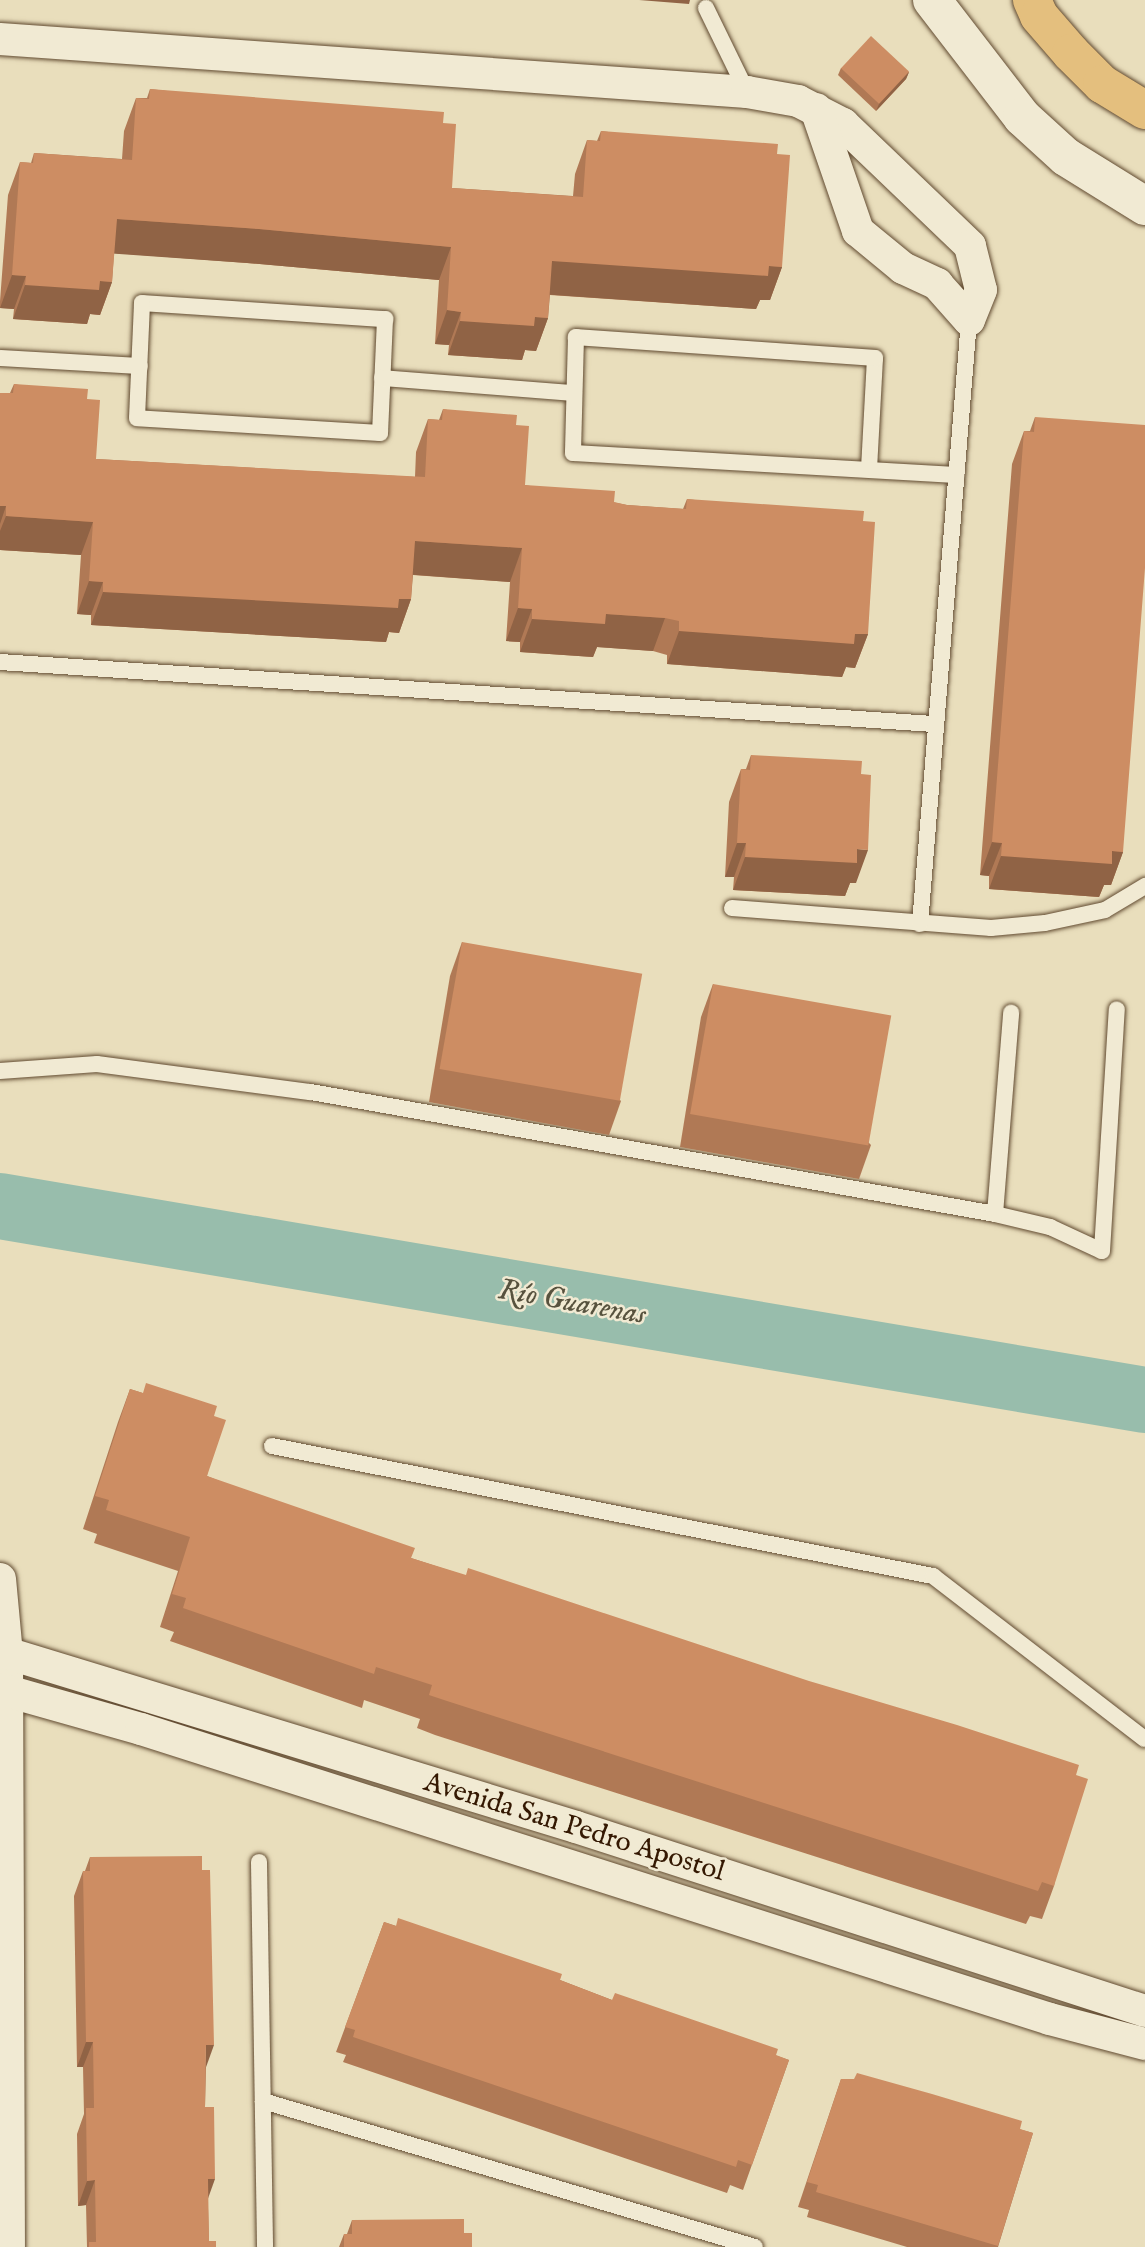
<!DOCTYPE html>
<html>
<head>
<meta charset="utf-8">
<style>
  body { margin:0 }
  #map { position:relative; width:1145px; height:2247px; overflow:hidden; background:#e9debc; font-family:"IM FELL English",serif }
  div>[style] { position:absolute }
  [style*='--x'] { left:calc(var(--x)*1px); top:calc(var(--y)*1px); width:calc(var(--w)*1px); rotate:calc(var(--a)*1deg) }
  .river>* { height:66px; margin:-33px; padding:0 33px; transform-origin:33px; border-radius:33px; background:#98bdac }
  .roads { filter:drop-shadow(0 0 2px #614a30) drop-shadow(0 0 2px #614a30) }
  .lane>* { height:16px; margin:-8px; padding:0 8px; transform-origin:8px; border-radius:8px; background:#f1ead3 }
  .street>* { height:32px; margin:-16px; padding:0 16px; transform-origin:16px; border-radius:16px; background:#f1ead3 }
  .secondary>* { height:38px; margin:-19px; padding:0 19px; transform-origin:19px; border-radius:19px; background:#f1ead3 }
  .highway>* { height:38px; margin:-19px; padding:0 19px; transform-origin:19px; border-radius:19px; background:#e4bf7e }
  .wall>* { inset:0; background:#b07955 }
  .shaded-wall>* { inset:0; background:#906345 }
  .building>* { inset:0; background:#cd8d63; transform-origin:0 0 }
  span { translate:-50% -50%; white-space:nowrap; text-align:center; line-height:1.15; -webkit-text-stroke:5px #f1ead3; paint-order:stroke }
  .street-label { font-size:28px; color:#341802 }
  .water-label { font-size:30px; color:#57523e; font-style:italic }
</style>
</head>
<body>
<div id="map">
  <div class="river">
    <i style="--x:0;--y:1206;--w:1161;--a:9.62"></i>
  </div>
  <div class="roads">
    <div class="lane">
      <i style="--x:706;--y:8;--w:93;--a:64"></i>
      <i style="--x:142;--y:303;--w:244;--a:3.8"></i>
      <i style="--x:385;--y:319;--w:114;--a:92.5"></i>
      <i style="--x:380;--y:433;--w:243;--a:-176.5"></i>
      <i style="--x:137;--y:418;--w:115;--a:-87.5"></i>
      <i style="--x:0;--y:358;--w:140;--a:3.3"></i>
      <i style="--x:382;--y:378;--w:191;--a:4.5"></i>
      <i style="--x:869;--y:469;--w:111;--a:-86.9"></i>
      <i style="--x:875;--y:358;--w:300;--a:-176"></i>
      <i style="--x:576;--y:337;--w:116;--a:91.5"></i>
      <i style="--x:573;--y:453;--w:384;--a:3.3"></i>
      <i style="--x:0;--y:662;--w:936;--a:3.8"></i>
      <i style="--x:732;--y:908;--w:260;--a:4.4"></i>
      <i style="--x:991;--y:928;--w:54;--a:-5.3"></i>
      <i style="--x:1045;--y:923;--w:61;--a:-12.2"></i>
      <i style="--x:1105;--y:910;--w:47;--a:-31"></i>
      <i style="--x:920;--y:924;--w:606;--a:-85.36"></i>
      <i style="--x:0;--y:1071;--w:97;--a:-4.1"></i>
      <i style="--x:97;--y:1064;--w:216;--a:7.5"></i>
      <i style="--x:311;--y:1092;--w:695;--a:10.11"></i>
      <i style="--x:995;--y:1214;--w:57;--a:13.3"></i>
      <i style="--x:1050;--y:1227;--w:57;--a:24.8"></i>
      <i style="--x:1102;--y:1251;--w:242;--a:-86.5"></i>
      <i style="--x:995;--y:1214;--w:202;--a:-85.4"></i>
      <i style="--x:272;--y:1446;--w:674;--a:11.13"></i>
      <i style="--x:933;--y:1576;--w:267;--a:37.6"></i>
      <i style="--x:259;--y:1862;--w:385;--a:89.1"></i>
      <i style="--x:263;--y:2101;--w:513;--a:16.53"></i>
    </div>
    <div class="street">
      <i style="--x:0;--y:39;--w:749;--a:4.06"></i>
      <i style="--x:747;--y:92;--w:52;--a:10"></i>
      <i style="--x:798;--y:101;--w:51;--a:27.1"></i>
      <i style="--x:843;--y:124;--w:176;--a:43.8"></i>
      <i style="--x:970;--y:246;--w:45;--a:76"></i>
      <i style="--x:981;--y:290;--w:32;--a:112"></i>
      <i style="--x:816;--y:109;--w:129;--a:71"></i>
      <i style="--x:858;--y:231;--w:58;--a:39.4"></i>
      <i style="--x:903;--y:268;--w:38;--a:25"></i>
      <i style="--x:937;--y:284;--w:48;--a:48.4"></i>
      <i style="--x:0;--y:1579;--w:75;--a:84.7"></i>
      <i style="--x:7;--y:1654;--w:593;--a:89.81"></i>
      <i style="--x:0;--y:1651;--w:602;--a:16.99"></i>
      <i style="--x:576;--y:1827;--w:598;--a:17.92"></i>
      <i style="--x:0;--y:1689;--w:147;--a:15.8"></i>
      <i style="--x:141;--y:1729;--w:954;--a:17.69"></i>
      <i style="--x:1050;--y:2019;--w:98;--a:14.7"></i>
    </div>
    <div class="secondary">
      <i style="--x:932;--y:0;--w:148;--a:52.4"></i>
      <i style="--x:1022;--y:117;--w:59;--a:42.3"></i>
      <i style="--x:1066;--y:157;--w:93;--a:31.8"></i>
    </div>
    <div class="highway">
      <i style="--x:1032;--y:0;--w:17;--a:66"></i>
      <i style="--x:1039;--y:16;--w:49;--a:49.1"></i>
      <i style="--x:1071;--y:53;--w:44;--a:45"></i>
      <i style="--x:1102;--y:84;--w:50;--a:31.2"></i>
    </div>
  </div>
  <div class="wall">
    <i style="clip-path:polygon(841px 68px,909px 72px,906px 79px,876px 111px,838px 75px)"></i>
    <i style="clip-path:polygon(150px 89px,443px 123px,452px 188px,573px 196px,575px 174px,587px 140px,597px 141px,601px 131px,777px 154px,782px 267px,770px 300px,760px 300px,756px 309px,550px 295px,548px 318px,536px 351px,525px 350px,522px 360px,448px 355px,449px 345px,435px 344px,439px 280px,247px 263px,114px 253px,112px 282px,100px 315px,90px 314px,87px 324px,13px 319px,14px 309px,0 308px,0 301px,8px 195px,20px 162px,31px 163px,34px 153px,122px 159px,124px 131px,136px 98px,147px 98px)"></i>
    <i style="clip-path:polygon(14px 384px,87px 399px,96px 459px,415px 477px,416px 452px,428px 419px,439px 420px,443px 409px,516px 425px,525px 485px,627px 505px,683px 509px,687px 499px,863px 521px,868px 634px,855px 668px,846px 667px,842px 677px,667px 664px,667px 655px,653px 651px,597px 647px,593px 657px,520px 652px,520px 642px,506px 641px,510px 582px,413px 575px,411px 599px,399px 633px,389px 632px,386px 642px,91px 625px,91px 615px,77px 614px,81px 555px,0 550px,0 393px,10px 393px)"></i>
    <i style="clip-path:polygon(1035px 417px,1123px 852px,1111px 885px,1104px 885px,1099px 897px,989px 889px,989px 876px,980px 875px,1012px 464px,1024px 431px,1030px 431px)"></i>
    <i style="clip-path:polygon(751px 755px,856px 883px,850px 883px,845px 896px,733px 890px,734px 877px,725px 877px,729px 802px,741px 769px,746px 769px)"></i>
    <i style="clip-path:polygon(462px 942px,621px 1101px,609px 1135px,429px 1102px,450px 976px)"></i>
    <i style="clip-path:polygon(713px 984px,871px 1145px,859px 1179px,680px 1147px,701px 1017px)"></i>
    <i style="clip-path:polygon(130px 1389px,214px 1416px,207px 1476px,411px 1558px,1076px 1775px,1054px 1886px,1042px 1919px,1030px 1916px,1026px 1924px,435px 1735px,417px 1728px,420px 1719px,364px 1700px,362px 1708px,170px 1641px,174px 1632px,160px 1627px,178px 1571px,94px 1543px,97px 1534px,83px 1529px,118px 1422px)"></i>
    <i style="clip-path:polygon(90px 1857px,206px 2068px,205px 2107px,209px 2241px,216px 2247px,87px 2247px,86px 2205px,78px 2206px,77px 2134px,84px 2114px,83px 2067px,77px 2067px,74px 1896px,83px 1871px,85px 1871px)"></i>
    <i style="clip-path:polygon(384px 1922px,560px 1980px,612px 2000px,789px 2060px,743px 2190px,730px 2185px,727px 2193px,343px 2062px,346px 2055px,336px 2052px)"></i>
    <i style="clip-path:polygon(841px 2079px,1033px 2133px,998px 2247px,907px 2247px,807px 2217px,809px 2210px,798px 2207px)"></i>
    <i style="clip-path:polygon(352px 2220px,464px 2233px,472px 2247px,339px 2247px,344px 2234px,347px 2234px)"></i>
  </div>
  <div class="shaded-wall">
    <i style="clip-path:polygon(639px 0,690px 0,689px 4px)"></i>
    <i style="clip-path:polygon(909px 72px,906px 79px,876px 111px,879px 104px)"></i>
    <i style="clip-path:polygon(117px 219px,259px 229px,451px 247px,439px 280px,247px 263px,105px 253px)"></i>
    <i style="clip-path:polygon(552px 261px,769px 266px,782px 267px,770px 300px,760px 300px,756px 309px,540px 294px)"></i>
    <i style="clip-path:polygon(12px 275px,26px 276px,14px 309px,0 308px)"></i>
    <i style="clip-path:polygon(100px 281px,112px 282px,100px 315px,90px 314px,87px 324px,13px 319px,25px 285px)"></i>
    <i style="clip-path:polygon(447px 310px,461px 312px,449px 345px,435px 344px)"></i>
    <i style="clip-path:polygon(535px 317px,548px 318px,536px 351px,525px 350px,522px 360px,448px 355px,460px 321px)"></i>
    <i style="clip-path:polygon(0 506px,6px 506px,0 524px)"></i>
    <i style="clip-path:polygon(6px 516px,93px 522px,81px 555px,0 550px,0 531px)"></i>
    <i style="clip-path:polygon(415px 541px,522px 548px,510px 582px,403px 574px)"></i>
    <i style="clip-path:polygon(89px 581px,103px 582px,91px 615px,77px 614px)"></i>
    <i style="clip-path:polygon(103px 592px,399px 599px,411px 599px,399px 633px,389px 632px,386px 642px,91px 625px)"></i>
    <i style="clip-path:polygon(518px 608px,532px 609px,520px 642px,506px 641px)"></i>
    <i style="clip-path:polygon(606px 614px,665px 618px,653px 651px,597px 647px,593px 657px,520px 652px,532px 619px)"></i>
    <i style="clip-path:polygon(679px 631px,855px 634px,868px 634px,855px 668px,846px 667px,842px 677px,667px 664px)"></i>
    <i style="clip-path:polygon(992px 842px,1002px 843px,989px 876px,980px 875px)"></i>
    <i style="clip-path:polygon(737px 843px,746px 843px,734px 877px,725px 877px)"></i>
    <i style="clip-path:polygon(857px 849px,868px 850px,856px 883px,850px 883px,845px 896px,733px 890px,745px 857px)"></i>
    <i style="clip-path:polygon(1112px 851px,1123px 852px,1111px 885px,1104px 885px,1099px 897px,989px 889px,1001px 856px)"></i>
    <i style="clip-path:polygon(86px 2042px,93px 2042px,83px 2067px,77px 2067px)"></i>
    <i style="clip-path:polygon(206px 2045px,214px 2045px,205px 2070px)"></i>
    <i style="clip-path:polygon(208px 2179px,215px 2179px,206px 2204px)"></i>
    <i style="clip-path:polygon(95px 2180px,86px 2205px,78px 2206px,87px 2181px)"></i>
  </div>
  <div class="building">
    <i style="left:871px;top:36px;width:52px;height:44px;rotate:43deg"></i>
    <i style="clip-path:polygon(150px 89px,444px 112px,443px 123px,456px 124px,452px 188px,583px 197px,587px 140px,600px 141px,601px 131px,778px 144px,777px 154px,790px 155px,782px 267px,769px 266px,768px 276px,552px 261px,548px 318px,535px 317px,534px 326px,460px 321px,461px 312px,447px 310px,451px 247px,259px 229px,117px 219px,112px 282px,100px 281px,99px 290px,25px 285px,26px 276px,12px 275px,20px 162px,33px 163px,34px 153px,132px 160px,136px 98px,149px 99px)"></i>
    <i style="clip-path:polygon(14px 384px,88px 389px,87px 399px,100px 400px,96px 459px,425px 477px,428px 419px,442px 420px,443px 409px,517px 415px,516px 425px,529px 426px,525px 485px,615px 491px,614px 502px,627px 505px,686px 509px,687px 499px,864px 511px,863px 521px,875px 522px,868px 634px,855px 634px,854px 644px,679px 631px,679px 621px,665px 618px,606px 614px,605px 624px,532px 619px,532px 609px,518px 608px,522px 548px,415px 541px,411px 599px,399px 599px,398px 608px,103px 592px,103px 582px,89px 581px,93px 522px,6px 516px,6px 506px,0 506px,0 393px,13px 393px)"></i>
    <i style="clip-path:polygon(1035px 417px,1145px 425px,1145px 568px,1123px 852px,1112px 851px,1112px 864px,1001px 856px,1002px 843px,992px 842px,1024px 431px,1034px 432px)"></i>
    <i style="clip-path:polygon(751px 755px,862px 761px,861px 774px,871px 775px,868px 850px,857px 849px,857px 863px,745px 857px,746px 843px,737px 843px,741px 769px,750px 770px)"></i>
    <i style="left:462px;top:942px;width:183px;height:129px;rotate:10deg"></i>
    <i style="left:713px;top:984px;width:181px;height:132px;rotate:10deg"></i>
    <i style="clip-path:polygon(146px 1383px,217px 1406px,214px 1416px,226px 1420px,207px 1476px,415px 1548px,411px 1558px,466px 1575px,468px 1568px,809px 1681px,957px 1725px,1079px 1765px,1076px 1775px,1088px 1779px,1054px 1886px,1042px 1882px,1038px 1891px,447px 1701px,429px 1695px,432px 1685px,376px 1667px,374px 1674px,183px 1608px,186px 1598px,172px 1594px,190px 1537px,106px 1510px,109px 1500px,95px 1496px,130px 1389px,143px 1393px)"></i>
    <i style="clip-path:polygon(202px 1856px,202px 1870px,210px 1870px,214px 2045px,206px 2045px,205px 2107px,214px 2107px,215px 2179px,208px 2179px,209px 2241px,216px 2241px,216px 2247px,89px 2247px,89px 2242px,96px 2242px,95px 2180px,87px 2181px,86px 2108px,94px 2108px,93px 2042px,86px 2042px,83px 1871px,90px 1871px,90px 1857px)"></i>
    <i style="clip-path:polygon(398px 1918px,562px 1974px,560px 1980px,612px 2000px,615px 1993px,778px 2049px,776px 2055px,789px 2060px,752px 2165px,738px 2160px,736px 2167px,353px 2037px,355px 2030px,345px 2027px,384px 1922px,396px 1926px)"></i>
    <i style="clip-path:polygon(857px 2073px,932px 2094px,1022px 2121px,1020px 2129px,1033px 2133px,998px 2246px,816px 2192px,818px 2185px,807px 2182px,841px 2079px,854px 2079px)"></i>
    <i style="clip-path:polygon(464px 2219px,464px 2233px,472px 2233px,472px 2247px,344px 2247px,344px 2234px,352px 2234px,352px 2220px)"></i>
  </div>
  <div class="street-label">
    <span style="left:574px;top:1828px;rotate:17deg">Avenida San Pedro Apostol</span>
  </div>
  <div class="water-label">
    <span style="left:572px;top:1303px;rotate:10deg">Río Guarenas</span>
  </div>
</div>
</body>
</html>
